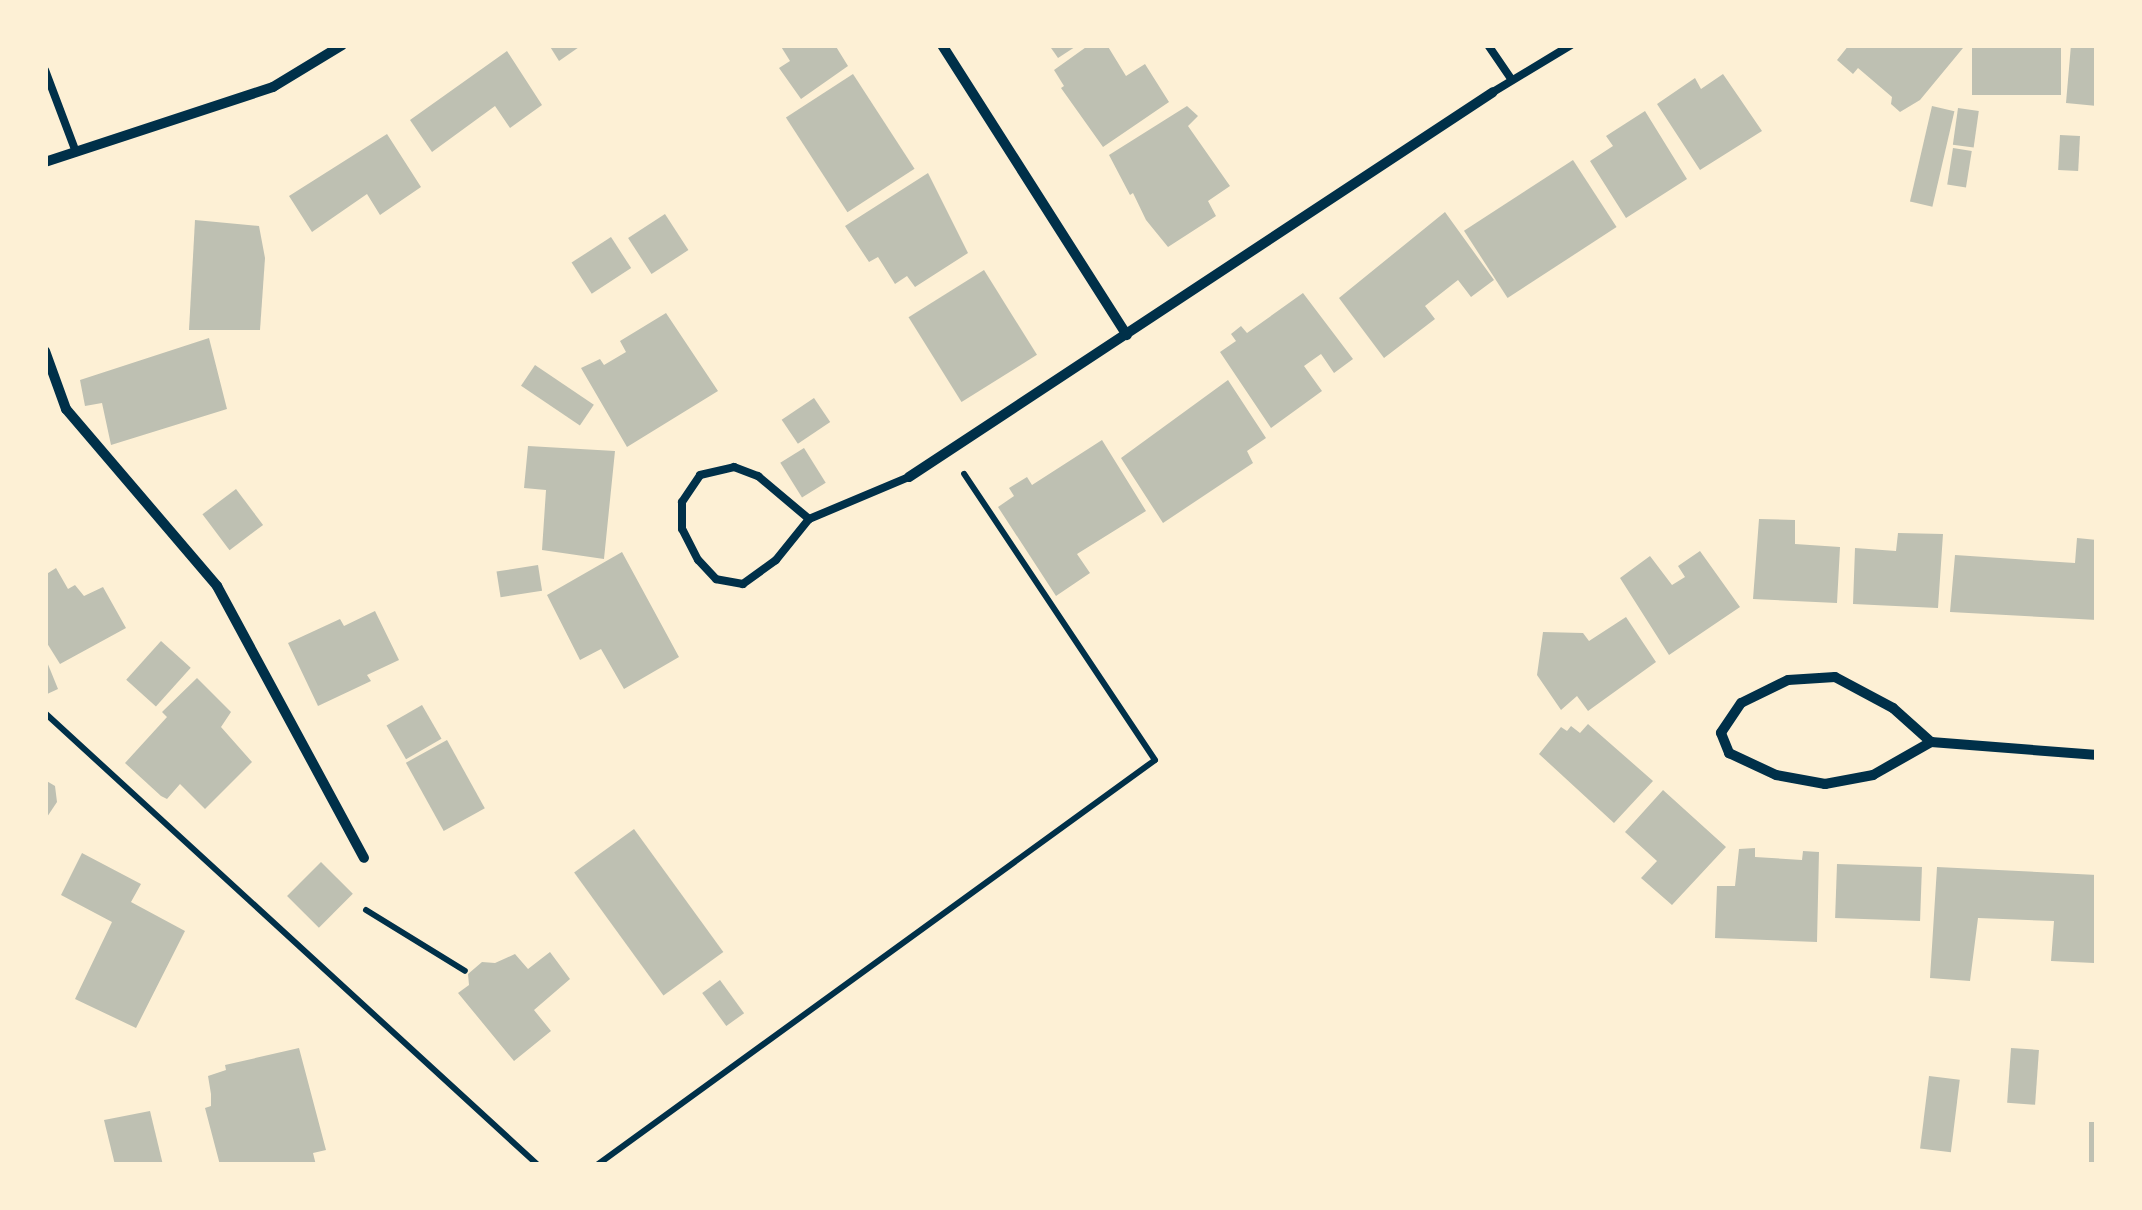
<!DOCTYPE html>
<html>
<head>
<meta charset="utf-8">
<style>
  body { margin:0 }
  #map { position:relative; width:2142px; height:1210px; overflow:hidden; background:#fdf0d5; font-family:Commissioner,sans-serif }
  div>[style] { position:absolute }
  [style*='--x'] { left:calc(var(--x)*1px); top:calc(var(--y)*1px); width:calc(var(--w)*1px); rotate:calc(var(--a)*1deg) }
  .building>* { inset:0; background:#bec0b2; transform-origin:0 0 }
  .path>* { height:6px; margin:-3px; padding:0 3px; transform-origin:3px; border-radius:3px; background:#003049 }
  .service>* { height:8px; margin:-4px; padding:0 4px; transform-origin:4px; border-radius:4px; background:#003049 }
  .minor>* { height:10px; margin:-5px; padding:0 5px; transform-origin:5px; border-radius:5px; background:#003049 }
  span { translate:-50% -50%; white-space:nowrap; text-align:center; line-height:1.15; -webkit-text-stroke:10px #fdf0d5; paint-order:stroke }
  .frame { position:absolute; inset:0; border:48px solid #fdf0d5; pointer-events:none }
</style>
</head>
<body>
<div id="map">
  <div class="building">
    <i style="clip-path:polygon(549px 45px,582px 45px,559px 61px)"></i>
    <i style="clip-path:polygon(780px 45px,835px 45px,848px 66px,801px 99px,779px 68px,790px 61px)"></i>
    <i style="clip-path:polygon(1049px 45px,1078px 45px,1058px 58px)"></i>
    <i style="clip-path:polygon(1089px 45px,1107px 45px,1126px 76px,1145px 64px,1169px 102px,1103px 147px,1061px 88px,1064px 86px,1054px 70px)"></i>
    <i style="clip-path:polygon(1849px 45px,1959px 45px,1963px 48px,1920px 100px,1900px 112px,1891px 104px,1892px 97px,1858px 68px,1853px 74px,1837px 60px)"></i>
    <i style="left:1972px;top:45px;width:89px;height:50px"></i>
    <i style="clip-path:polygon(2071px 45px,2097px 45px,2097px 106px,2066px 103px)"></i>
    <i style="clip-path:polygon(507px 51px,542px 105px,510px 128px,495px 106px,432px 152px,410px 120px)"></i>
    <i style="left:853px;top:74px;width:113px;height:80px;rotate:57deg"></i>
    <i style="clip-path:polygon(1723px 74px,1762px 131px,1700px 170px,1657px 104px,1695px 78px,1701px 89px)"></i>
    <i style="clip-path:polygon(1187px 106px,1198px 116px,1188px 126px,1230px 186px,1208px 201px,1216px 216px,1168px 247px,1146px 220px,1133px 193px,1130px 195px,1109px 155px)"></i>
    <i style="left:1932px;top:106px;width:23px;height:98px;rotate:13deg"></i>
    <i style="left:1958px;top:108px;width:21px;height:37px;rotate:8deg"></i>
    <i style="clip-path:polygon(1645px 111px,1687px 179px,1626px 218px,1590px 161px,1613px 146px,1606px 136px)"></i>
    <i style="clip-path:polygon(387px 134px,421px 187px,380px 215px,367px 194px,312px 232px,289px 196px)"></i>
    <i style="left:2060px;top:135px;width:20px;height:35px;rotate:3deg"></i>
    <i style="left:1953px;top:148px;width:19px;height:37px;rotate:9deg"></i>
    <i style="left:1573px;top:160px;width:80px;height:130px;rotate:57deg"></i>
    <i style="clip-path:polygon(928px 173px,968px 253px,915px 287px,907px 276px,895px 284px,878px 257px,869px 262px,845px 226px)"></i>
    <i style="clip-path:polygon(1445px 212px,1494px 280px,1471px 297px,1458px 280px,1425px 306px,1435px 319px,1384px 358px,1339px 298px)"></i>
    <i style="left:665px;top:214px;width:43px;height:44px;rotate:57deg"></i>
    <i style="clip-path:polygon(195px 220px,259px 226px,265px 258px,260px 330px,189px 330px)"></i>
    <i style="left:611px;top:237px;width:37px;height:47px;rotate:57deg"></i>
    <i style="left:984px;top:270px;width:100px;height:89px;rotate:58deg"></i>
    <i style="clip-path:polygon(1303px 293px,1353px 359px,1334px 373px,1321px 354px,1304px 366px,1322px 391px,1271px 428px,1220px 352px,1236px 341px,1231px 334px,1241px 326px,1247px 333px)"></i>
    <i style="clip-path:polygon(666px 313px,718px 391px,627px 447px,581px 368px,600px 359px,604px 365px,626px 352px,620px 341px)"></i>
    <i style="clip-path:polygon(209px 338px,227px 409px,111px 445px,102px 403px,85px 406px,80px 380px)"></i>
    <i style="left:535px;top:365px;width:71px;height:25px;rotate:34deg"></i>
    <i style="clip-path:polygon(1228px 380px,1266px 438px,1247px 451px,1253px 463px,1163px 523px,1121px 458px)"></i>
    <i style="left:814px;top:398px;width:29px;height:39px;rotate:56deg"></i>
    <i style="clip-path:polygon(1102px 440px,1146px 511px,1077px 554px,1090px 573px,1056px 596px,998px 507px,1014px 496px,1009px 488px,1027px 477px,1032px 485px)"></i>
    <i style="clip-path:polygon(528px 446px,615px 451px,604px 559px,542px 550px,546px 490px,524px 488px)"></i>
    <i style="left:804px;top:448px;width:41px;height:28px;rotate:58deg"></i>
    <i style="left:236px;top:489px;width:45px;height:42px;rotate:53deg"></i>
    <i style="clip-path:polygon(1759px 519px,1795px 520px,1795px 544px,1840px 547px,1837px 603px,1753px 599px)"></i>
    <i style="clip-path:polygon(1898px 533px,1943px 534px,1938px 608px,1853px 604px,1855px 548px,1896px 551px)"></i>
    <i style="clip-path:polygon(2077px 538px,2097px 540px,2097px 620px,1950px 612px,1955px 555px,2075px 563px)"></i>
    <i style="clip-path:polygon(1700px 551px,1740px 607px,1669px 655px,1620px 578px,1650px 556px,1672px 585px,1685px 577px,1678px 566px)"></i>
    <i style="clip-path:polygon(622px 552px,679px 657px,624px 689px,601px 649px,580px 660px,547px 595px)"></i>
    <i style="left:538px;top:565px;width:26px;height:42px;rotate:81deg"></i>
    <i style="clip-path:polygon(56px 568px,68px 589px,75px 585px,84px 596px,103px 587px,126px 628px,60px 664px,45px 640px,45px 575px)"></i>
    <i style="clip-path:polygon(375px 611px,399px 660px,367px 675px,371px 681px,318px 706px,288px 643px,340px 619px,344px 626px)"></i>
    <i style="clip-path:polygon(1626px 617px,1656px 662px,1588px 711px,1577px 696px,1561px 710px,1537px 675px,1543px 632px,1583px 633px,1589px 641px)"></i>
    <i style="left:161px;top:641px;width:40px;height:52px;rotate:42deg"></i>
    <i style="clip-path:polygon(45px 657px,58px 689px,45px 695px)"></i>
    <i style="clip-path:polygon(197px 678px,231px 712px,221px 727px,252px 762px,205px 809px,180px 784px,167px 799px,161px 796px,125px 763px,167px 717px,162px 712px)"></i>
    <i style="left:422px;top:705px;width:39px;height:41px;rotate:60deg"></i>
    <i style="clip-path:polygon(1588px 724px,1653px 781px,1614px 823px,1539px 754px,1561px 727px,1567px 731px,1571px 726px,1580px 733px)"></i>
    <i style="left:447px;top:740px;width:78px;height:47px;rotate:61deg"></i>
    <i style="clip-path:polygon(45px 780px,55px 786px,57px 802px,45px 820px)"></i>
    <i style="clip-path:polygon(1663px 790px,1726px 847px,1672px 905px,1641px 878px,1657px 861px,1625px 832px)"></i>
    <i style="left:634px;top:829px;width:152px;height:74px;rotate:54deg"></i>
    <i style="clip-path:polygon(1755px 848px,1755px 857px,1802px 860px,1803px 851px,1819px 852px,1817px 942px,1715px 938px,1717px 886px,1735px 886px,1739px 849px)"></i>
    <i style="clip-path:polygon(82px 853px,141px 884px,131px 902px,185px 931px,136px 1028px,75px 999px,112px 922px,61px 895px)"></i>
    <i style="left:321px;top:862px;width:45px;height:48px;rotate:45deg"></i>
    <i style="left:1837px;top:864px;width:85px;height:54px;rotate:2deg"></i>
    <i style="clip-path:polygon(1937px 867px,2097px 875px,2094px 963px,2051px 961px,2054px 921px,1978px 918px,1970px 981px,1930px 978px)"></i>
    <i style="clip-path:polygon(550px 952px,570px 979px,534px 1010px,551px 1031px,514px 1061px,458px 993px,469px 985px,468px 974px,482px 962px,495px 963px,515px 954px,528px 969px)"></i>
    <i style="left:720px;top:980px;width:41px;height:22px;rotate:54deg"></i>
    <i style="clip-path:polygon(299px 1048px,326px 1150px,313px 1153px,316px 1165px,220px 1165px,205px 1108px,211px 1106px,211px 1094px,208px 1076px,226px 1070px,225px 1065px)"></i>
    <i style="left:2011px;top:1048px;width:28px;height:55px;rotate:4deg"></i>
    <i style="left:1929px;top:1076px;width:31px;height:73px;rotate:7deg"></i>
    <i style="clip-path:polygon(150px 1111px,163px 1165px,115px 1165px,104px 1120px)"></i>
    <i style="left:2089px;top:1122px;width:8px;height:43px"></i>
  </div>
  <div class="path">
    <i style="--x:45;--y:713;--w:669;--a:42.52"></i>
    <i style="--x:366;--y:910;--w:116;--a:31.6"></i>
    <i style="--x:597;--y:1165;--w:689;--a:-35.97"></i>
    <i style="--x:1155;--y:760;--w:344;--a:-123.7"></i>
  </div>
  <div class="service">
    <i style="--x:1488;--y:45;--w:42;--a:55.6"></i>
    <i style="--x:45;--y:70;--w:88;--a:69.3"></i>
    <i style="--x:1493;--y:92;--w:91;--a:-31.1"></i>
    <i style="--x:809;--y:519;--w:53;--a:128.8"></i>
    <i style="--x:776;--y:560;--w:41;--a:144"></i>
    <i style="--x:743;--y:584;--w:27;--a:-170"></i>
    <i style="--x:716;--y:579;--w:26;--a:-133"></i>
    <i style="--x:698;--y:560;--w:35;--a:-117"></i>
    <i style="--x:682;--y:529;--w:27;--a:-90"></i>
    <i style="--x:682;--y:502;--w:32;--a:-56"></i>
    <i style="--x:700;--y:475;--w:35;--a:-13"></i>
    <i style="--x:734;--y:467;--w:26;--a:21"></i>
    <i style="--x:758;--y:476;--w:67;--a:40.1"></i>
    <i style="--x:809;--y:519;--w:108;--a:-22.8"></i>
  </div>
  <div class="minor">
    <i style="--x:942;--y:45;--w:344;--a:57.5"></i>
    <i style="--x:45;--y:162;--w:240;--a:-18.2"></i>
    <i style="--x:273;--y:87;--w:81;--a:-31.3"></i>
    <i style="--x:45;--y:351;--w:62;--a:70.1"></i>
    <i style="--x:66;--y:409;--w:233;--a:49.5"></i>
    <i style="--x:217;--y:586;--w:309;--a:61.6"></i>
    <i style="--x:909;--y:477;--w:699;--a:-33.39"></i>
    <i style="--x:1931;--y:742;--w:51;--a:-138.2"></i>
    <i style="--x:1893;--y:708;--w:66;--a:-151.9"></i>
    <i style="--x:1835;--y:677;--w:47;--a:176.3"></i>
    <i style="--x:1788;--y:680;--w:52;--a:153.9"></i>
    <i style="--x:1741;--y:703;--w:36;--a:124"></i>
    <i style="--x:1721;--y:733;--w:22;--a:68"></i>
    <i style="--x:1729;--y:753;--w:52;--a:25.1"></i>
    <i style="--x:1776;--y:775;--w:50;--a:10.4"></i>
    <i style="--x:1825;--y:784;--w:49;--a:-10.6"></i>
    <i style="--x:1873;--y:775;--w:67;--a:-29.6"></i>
    <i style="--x:1931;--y:742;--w:167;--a:4.5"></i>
  </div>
  <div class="frame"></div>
</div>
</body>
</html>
